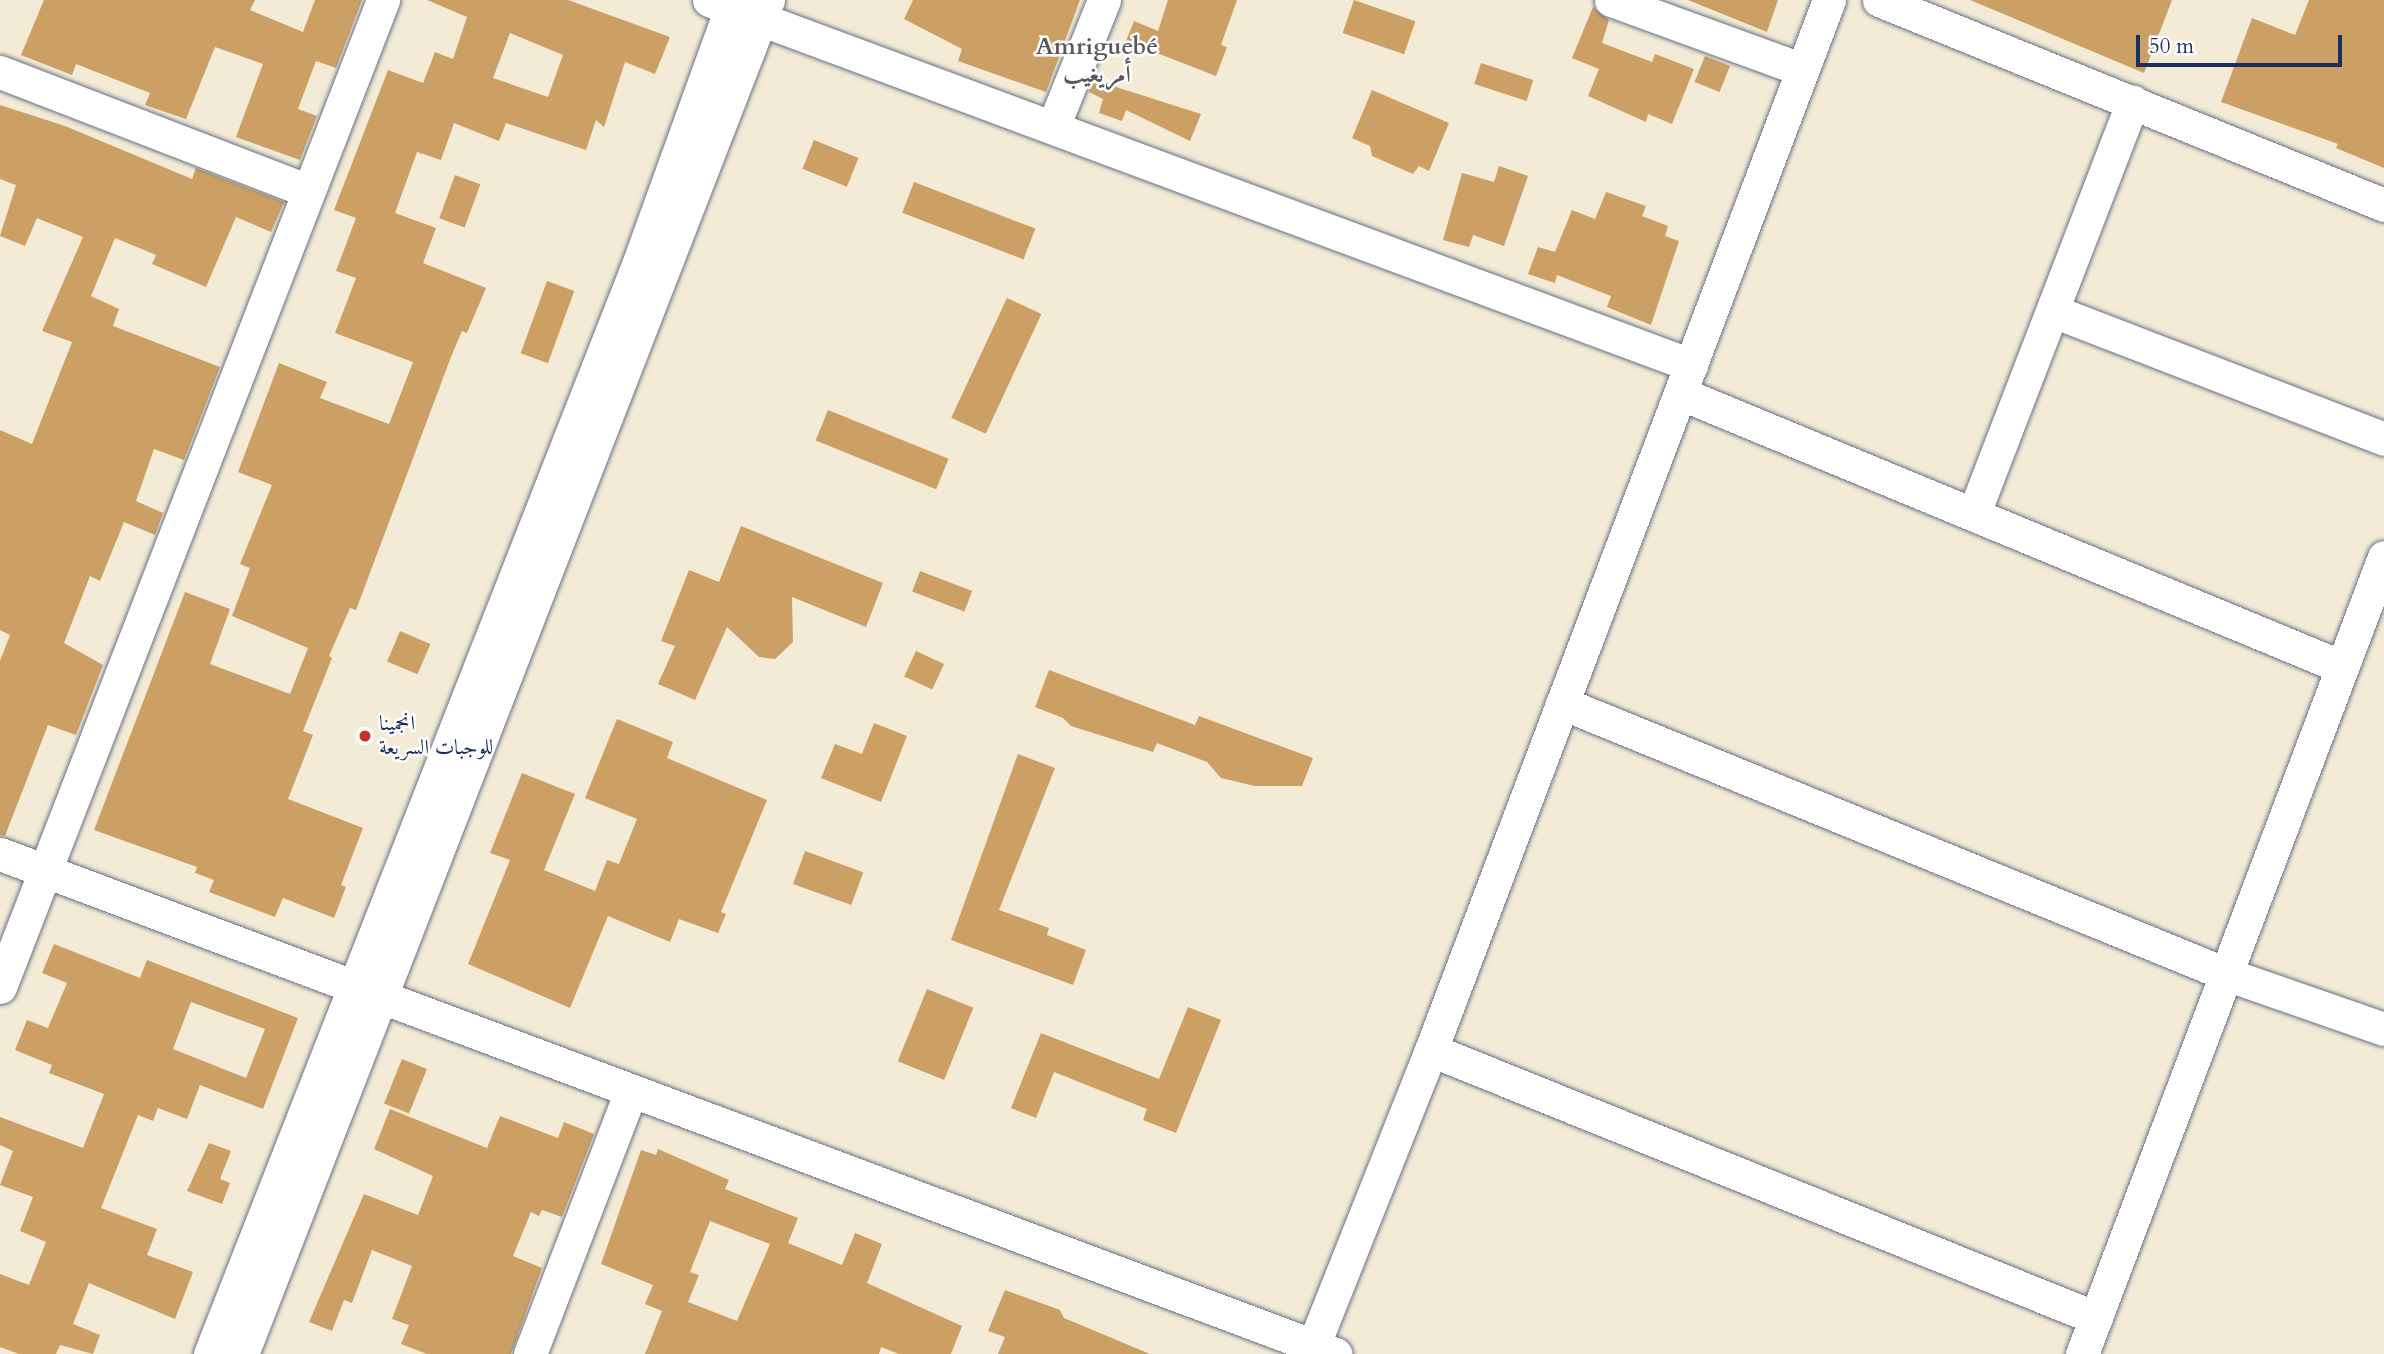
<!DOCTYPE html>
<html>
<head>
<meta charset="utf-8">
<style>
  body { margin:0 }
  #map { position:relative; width:2384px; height:1354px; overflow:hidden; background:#f3ebd5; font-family:Cardo,Amiri,serif }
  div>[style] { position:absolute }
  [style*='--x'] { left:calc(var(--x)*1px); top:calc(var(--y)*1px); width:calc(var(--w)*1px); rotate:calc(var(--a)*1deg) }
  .building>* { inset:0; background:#cca065; transform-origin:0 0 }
  .roads { filter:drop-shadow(0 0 2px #677188) drop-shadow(0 0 2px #677188) }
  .minor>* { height:33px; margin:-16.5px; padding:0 16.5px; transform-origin:16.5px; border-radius:16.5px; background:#fff }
  .dots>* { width:19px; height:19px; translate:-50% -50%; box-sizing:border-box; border:4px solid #fff; border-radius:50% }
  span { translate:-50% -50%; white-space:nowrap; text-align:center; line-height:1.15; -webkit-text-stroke:5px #fff; paint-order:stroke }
  .poi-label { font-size:21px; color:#1b2f5e }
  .left { translate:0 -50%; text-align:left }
  .quarter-label { font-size:24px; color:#595760; font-weight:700 }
  .scale { position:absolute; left:2136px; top:35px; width:206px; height:32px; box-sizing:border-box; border:4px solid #1b2f5e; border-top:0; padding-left:9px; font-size:21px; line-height:24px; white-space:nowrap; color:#1b2f5e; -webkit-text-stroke:5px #fff; paint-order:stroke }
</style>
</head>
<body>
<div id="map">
  <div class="building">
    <i style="clip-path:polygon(44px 0,255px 0,250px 10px,303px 32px,315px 0,362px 0,336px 68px,316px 61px,298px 109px,317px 116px,300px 160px,236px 137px,263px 64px,215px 47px,186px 119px,145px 105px,150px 93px,76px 64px,72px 75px,21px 55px)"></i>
    <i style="clip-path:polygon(evenodd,427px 0,568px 0,670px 37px,655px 74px,625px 62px,604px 127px,596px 120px,586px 150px,506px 123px,499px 141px,454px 123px,441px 160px,417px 152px,395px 213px,436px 228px,423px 263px,486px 288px,467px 333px,462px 331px,451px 357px,356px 610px,350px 608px,329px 656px,332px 658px,303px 731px,313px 735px,288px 799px,363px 828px,341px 885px,346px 887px,334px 918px,283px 898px,275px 917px,209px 892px,214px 880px,195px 873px,197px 867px,94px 830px,185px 592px,230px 609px,210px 664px,290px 694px,308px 648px,232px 616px,250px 568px,240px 564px,272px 485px,238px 472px,279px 363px,327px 382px,320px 398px,389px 424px,413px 362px,335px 333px,356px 278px,336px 271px,356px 218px,334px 210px,388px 70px,423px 83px,435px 52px,453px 59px,467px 17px,427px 0,510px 33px,563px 55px,548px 97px,493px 78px,510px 33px)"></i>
    <i style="clip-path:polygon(913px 0,1080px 0,1046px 92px,958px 61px,962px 49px,904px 19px)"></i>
    <i style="clip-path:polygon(1168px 0,1237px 0,1221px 45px,1227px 47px,1216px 76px,1126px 41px,1134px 21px,1158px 31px)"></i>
    <i style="left:1354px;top:0;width:65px;height:35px;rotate:19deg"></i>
    <i style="clip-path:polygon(1688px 0,1778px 0,1767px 32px)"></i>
    <i style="clip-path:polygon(1970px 0,2172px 0,2144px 73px)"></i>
    <i style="clip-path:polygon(2309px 0,2384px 0,2384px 168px,2336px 148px,2338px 144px,2221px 102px,2252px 18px,2295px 35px)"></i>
    <i style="clip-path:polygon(1593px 7px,1609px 20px,1602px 43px,1652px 62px,1655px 54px,1694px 69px,1672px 124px,1648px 114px,1646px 122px,1588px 96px,1599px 69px,1572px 58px)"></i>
    <i style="left:1705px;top:56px;width:27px;height:28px;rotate:22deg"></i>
    <i style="left:1481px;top:63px;width:55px;height:22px;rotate:18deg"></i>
    <i style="clip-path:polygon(1094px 80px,1201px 114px,1190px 141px,1126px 110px,1122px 121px,1099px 113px,1103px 99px,1089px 92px)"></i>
    <i style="clip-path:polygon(1372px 90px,1449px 123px,1429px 171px,1419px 166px,1413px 174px,1372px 156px,1370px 146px,1352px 138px)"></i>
    <i style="clip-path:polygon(0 105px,65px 126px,192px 179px,196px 168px,284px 202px,271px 232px,236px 217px,206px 287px,152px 264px,156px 255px,115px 238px,91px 296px,119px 309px,113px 326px,220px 367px,184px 460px,154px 449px,136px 501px,163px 513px,155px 535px,124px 522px,100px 581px,90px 576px,64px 643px,103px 665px,76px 735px,48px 725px,5px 836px,0 835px,0 661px,10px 635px,0 630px,0 430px,32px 444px,72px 342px,42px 331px,83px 237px,37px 218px,25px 246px,0 236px,16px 185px,0 179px)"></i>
    <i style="left:814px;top:140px;width:48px;height:31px;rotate:22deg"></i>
    <i style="clip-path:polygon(1499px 166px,1528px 176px,1504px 246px,1473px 235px,1469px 247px,1443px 240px,1462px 173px,1494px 182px)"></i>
    <i style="left:455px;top:175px;width:27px;height:46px;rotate:20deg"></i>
    <i style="left:914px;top:182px;width:130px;height:33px;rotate:21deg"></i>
    <i style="clip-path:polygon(1606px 192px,1646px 206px,1642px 216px,1668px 226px,1665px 236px,1679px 241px,1651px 325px,1607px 307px,1611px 296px,1557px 275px,1555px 283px,1528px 274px,1538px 247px,1555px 252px,1572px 210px,1595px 219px)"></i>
    <i style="left:547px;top:281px;width:29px;height:77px;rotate:20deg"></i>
    <i style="left:1007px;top:298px;width:38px;height:132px;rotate:25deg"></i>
    <i style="left:828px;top:410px;width:130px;height:33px;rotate:22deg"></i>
    <i style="clip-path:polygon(741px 526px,883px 583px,866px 627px,792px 597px,793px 642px,775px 659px,759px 657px,727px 627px,695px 700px,658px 684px,675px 646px,661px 641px,689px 570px,719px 582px)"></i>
    <i style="left:920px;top:571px;width:56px;height:22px;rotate:21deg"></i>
    <i style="left:400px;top:631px;width:33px;height:33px;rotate:23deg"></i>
    <i style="left:916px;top:651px;width:31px;height:28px;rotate:25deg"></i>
    <i style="clip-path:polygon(1049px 670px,1195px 725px,1199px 716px,1313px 758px,1302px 786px,1255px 786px,1221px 778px,1207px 762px,1157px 743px,1153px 752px,1071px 726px,1063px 718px,1035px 707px)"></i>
    <i style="clip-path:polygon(617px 719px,673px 742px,667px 758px,767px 800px,721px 912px,726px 914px,718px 933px,679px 919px,670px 942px,608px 916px,570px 1008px,468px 964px,510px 860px,490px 853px,522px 773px,575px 794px,544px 870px,595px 891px,607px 860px,619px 864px,637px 819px,585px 798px)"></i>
    <i style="clip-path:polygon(874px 723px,907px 736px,881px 802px,821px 778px,835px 744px,862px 754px)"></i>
    <i style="clip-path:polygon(1018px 754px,1055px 768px,999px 910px,1049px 928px,1047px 935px,1086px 950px,1073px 985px,951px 940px)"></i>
    <i style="left:805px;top:851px;width:62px;height:35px;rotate:20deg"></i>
    <i style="clip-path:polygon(evenodd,54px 944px,140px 978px,147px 960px,298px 1018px,263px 1109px,200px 1085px,187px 1119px,158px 1108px,153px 1121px,138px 1115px,101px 1208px,157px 1229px,147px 1255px,193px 1272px,175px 1319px,89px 1283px,73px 1324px,100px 1335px,93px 1354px,60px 1345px,56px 1354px,19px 1354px,0 1347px,0 1274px,29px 1285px,46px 1242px,20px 1231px,33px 1197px,0 1185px,13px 1151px,0 1145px,0 1117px,83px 1148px,104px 1094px,49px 1073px,52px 1065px,15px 1050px,27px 1020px,48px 1028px,67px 983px,42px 973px,54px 944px,191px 1002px,265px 1029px,246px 1078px,173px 1049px,191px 1002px)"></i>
    <i style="left:927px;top:989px;width:50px;height:78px;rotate:22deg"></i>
    <i style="clip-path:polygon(1188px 1007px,1221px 1020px,1176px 1133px,1143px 1120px,1147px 1109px,1054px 1072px,1036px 1118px,1011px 1108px,1041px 1033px,1159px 1079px)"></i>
    <i style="left:402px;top:1059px;width:27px;height:48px;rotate:22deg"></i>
    <i style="clip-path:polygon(390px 1109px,487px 1148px,500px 1116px,558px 1138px,564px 1122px,594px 1134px,562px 1217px,542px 1210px,539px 1216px,531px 1212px,513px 1256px,542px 1268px,511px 1354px,427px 1354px,401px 1344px,409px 1325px,392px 1319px,412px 1266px,372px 1250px,352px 1303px,344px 1300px,332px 1331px,309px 1322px,364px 1194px,418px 1215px,433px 1176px,374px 1149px)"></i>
    <i style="clip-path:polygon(209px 1143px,231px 1151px,220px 1179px,230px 1183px,222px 1204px,187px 1191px)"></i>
    <i style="clip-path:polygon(evenodd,658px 1149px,729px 1180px,725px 1189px,798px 1218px,788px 1243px,842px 1265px,855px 1233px,882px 1244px,867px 1283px,962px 1326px,951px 1354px,899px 1354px,881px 1347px,879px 1354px,645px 1354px,662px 1311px,645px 1304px,653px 1285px,601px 1264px,641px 1150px,656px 1155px,658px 1149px,710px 1221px,770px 1244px,737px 1321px,688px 1302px,699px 1275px,690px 1272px,710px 1221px)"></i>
    <i style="clip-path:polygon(1005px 1290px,1060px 1310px,1064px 1318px,1150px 1354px,998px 1354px,1005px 1337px,988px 1331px)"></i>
  </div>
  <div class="roads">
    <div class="minor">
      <i style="--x:709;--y:0;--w:1048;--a:20.39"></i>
      <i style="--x:1611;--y:0;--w:202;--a:20"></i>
      <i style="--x:1879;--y:0;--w:545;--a:22.09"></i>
      <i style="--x:0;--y:72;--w:330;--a:21.1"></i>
      <i style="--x:1053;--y:127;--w:137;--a:-68.1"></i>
      <i style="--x:2053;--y:311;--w:355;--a:21.1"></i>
      <i style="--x:1682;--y:394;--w:714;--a:22.47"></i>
      <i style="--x:1974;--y:513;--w:441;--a:-68.9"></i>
      <i style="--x:1562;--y:703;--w:717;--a:22.2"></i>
      <i style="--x:2226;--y:974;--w:167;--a:19.2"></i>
      <i style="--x:0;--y:854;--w:1426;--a:20.53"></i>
      <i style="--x:0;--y:987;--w:1059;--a:-68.79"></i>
      <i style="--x:1431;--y:1050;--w:717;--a:21.95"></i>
      <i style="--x:210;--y:1354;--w:1173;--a:-68.55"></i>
      <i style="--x:639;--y:262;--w:279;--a:-70.1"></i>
      <i style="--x:242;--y:1354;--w:1453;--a:-68.77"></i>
      <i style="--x:530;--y:1354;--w:280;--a:-69"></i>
      <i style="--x:1310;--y:1354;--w:327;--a:-68.3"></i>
      <i style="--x:1431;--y:1050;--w:1123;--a:-69.24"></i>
      <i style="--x:2082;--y:1354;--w:852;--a:-69.25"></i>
    </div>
  </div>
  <div class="dots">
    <i style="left:365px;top:736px;background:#c8321e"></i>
  </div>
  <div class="poi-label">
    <span class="left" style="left:379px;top:736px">انجمينا<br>للوجبات السريعة</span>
  </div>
  <div class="quarter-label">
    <span style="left:1097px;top:61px">Amriguebé<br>أمريغيب</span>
  </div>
  <div class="scale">50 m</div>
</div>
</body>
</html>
